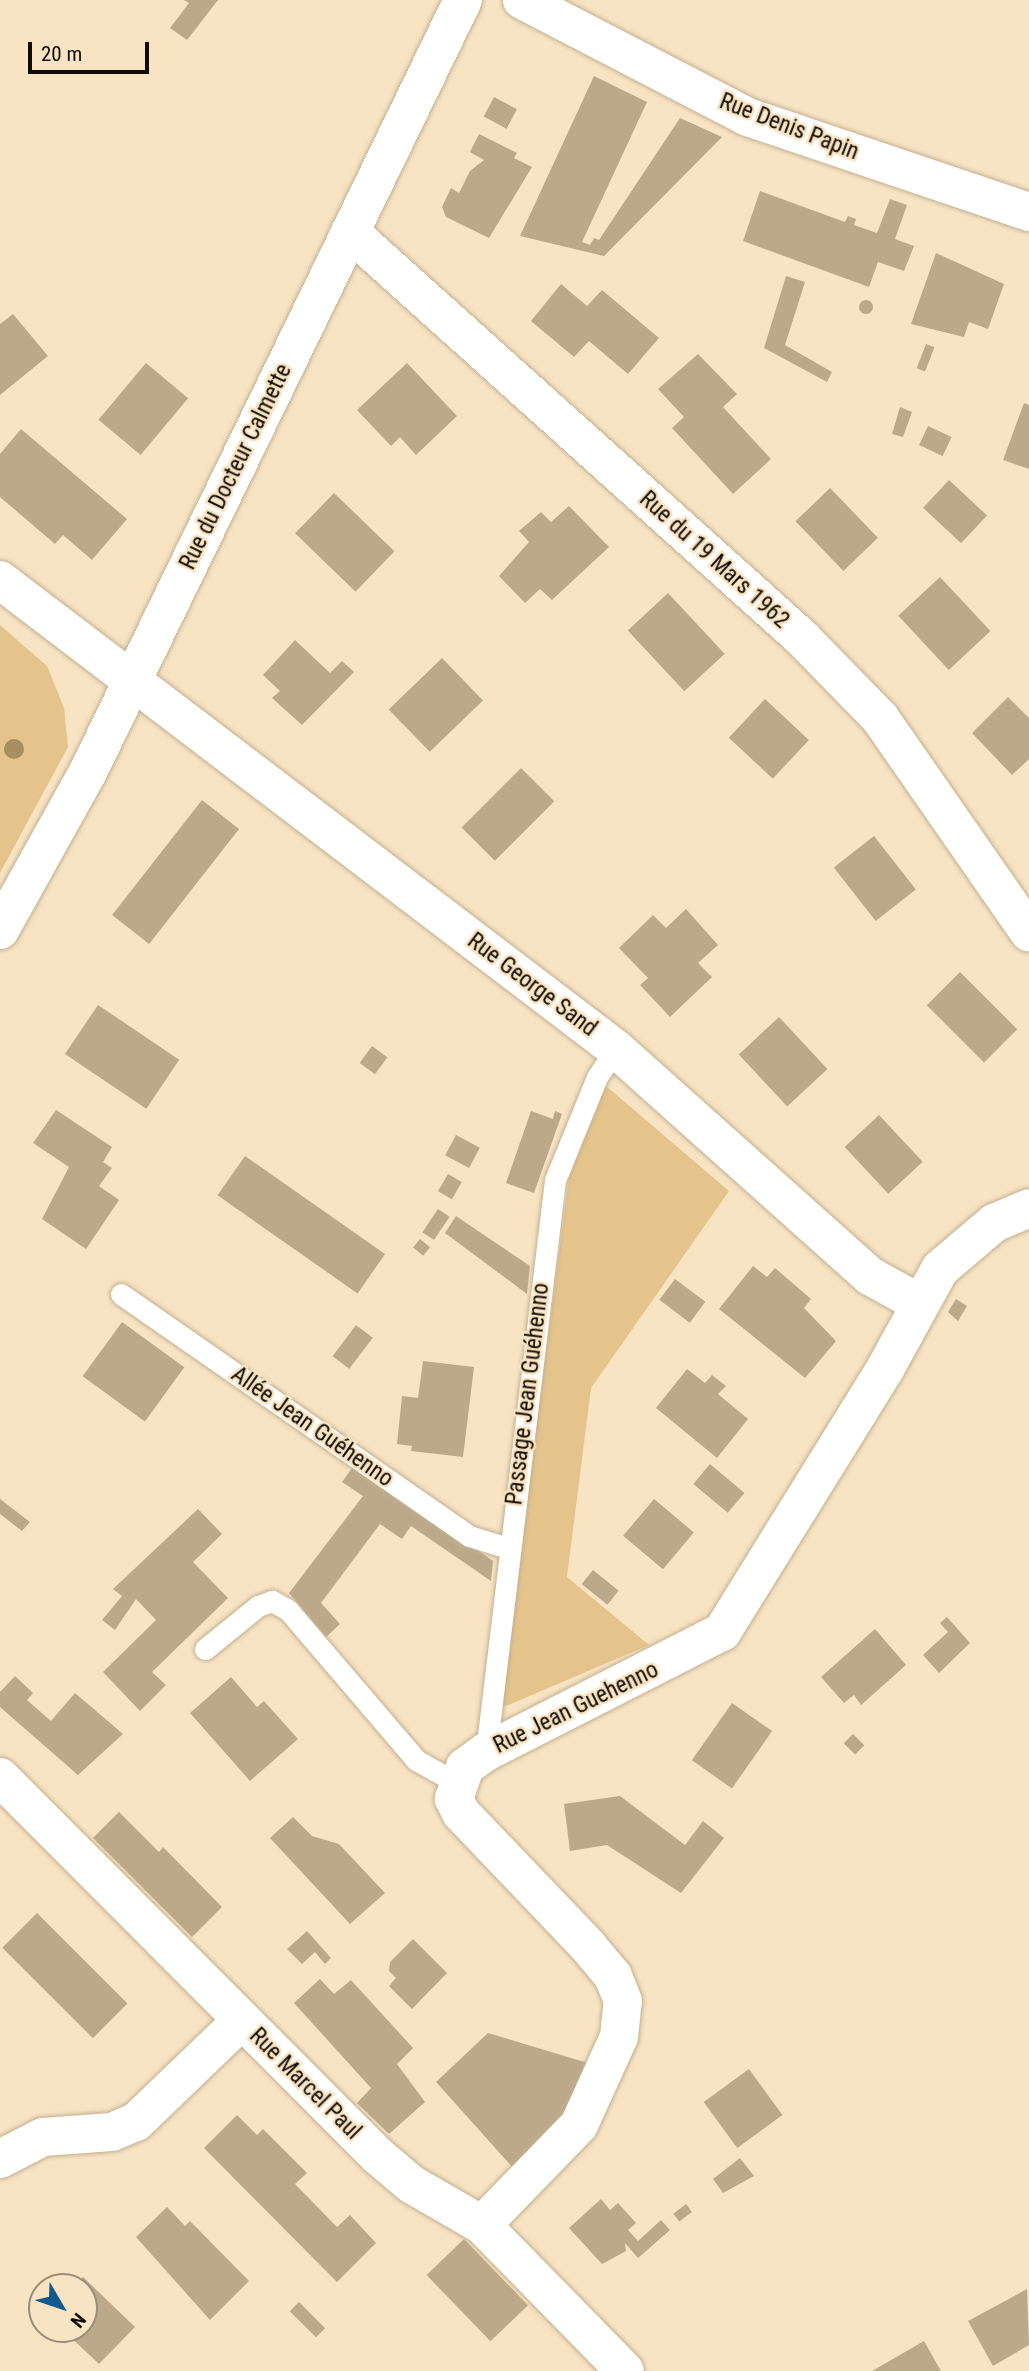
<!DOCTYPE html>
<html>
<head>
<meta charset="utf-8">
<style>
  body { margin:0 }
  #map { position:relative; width:1029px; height:2371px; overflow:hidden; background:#f8e4c3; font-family:"Roboto Condensed",sans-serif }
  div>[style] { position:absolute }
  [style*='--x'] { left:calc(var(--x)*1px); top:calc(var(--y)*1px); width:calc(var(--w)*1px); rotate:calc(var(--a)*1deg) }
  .green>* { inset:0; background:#e5c48c }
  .building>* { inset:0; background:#bca989; transform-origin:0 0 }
  .round { border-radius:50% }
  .roads { filter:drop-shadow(0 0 2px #c3b090) drop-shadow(0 0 2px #c3b090) }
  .lane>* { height:21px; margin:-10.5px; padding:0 10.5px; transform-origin:10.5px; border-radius:10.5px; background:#fff }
  .street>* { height:38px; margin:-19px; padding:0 19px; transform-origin:19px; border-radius:19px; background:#fff }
  .trees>* { width:20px; height:20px; margin:-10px; border-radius:50%; background:#a98f5f }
  span { translate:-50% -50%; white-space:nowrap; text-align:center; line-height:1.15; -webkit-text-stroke:5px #f8e4c3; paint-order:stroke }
  .street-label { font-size:23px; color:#120b02 }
  .north { position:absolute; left:28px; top:2273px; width:70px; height:70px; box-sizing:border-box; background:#f8e4c3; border:2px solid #9c8d76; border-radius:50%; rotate:129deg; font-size:19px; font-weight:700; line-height:28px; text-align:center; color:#120b02 }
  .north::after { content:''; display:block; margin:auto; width:24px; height:32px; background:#12598d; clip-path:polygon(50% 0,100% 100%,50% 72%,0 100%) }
  .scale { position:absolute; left:28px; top:42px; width:121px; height:32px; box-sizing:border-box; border:4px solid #120b02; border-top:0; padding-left:9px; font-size:21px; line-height:24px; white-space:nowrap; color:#120b02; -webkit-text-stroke:5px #f8e4c3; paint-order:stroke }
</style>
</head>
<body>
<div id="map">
  <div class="green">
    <i style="clip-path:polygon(0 625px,47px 666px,64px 708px,68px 747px,0 873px)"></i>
    <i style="clip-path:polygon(606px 1086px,729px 1191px,591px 1388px,567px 1577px,649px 1645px,499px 1709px,569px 1178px)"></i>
  </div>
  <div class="building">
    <i style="clip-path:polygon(184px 0,218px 0,187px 40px,170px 28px,189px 3px)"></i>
    <i style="clip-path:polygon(594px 76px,647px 102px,582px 242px,590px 245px,594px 238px,599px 240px,680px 118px,722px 137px,604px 256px,520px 236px)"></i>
    <i style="left:494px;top:97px;width:26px;height:22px;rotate:28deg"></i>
    <i style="clip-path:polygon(479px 134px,517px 153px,514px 158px,532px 167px,489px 238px,446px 217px,442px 207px,451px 188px,459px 193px,470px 171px,484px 160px,470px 152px)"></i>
    <i style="clip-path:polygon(760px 191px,845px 222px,848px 216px,856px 219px,854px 225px,877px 233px,890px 199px,907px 205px,895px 239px,914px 246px,904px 271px,878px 262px,869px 287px,743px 241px)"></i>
    <i style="clip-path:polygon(936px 253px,1004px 284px,988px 329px,969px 322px,964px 337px,911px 324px)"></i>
    <i style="clip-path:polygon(786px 276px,805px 282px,785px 345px,832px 372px,827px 382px,764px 348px)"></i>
    <i style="clip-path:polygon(561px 284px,587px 306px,602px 290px,659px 338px,628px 374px,589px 341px,574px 357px,531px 321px)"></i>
    <i class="round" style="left:859px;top:300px;width:14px;height:14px"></i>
    <i style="clip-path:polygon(13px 314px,48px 356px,0 395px,0 324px)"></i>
    <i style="left:926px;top:344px;width:9px;height:26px;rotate:21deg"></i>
    <i style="clip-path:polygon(698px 354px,737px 394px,723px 407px,771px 459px,733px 494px,672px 428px,684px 417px,658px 389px)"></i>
    <i style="left:146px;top:363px;width:55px;height:74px;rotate:40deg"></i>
    <i style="clip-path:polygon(407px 363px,457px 416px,416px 455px,400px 437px,391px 446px,357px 410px)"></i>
    <i style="clip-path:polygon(1024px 403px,1029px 405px,1029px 469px,1003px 460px)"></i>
    <i style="clip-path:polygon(900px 407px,912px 412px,903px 437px,892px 434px)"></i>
    <i style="left:928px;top:426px;width:26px;height:21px;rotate:25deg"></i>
    <i style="clip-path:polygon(21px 429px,127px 519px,92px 560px,63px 535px,55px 544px,0 497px,0 454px)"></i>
    <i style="left:949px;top:480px;width:52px;height:38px;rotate:43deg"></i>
    <i style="left:830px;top:488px;width:69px;height:48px;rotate:46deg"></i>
    <i style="left:334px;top:493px;width:84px;height:56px;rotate:44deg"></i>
    <i style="clip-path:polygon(569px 506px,609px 547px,552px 600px,540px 589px,525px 603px,499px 576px,529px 542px,519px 531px,541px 512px,551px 522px)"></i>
    <i style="left:940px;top:577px;width:74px;height:57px;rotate:47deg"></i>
    <i style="left:668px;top:593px;width:83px;height:55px;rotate:47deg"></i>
    <i style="clip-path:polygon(295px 640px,330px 673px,342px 661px,354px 672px,302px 725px,272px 698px,280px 691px,263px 675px)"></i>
    <i style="left:442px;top:658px;width:59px;height:74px;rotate:46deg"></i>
    <i style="clip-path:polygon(1008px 697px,1029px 718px,1029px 759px,1012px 775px,972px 733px)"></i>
    <i style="left:765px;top:699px;width:60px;height:53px;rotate:43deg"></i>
    <i style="left:521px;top:768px;width:47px;height:84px;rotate:45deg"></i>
    <i style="left:202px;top:800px;width:47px;height:146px;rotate:38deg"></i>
    <i style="left:874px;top:836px;width:68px;height:51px;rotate:52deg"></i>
    <i style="clip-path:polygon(686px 909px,718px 945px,698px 963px,712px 977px,670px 1017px,640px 985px,648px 978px,619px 948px,653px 915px,666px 928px)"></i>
    <i style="left:960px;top:972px;width:81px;height:47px;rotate:45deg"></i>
    <i style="left:98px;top:1005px;width:98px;height:59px;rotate:34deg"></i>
    <i style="left:779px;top:1017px;width:71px;height:55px;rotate:47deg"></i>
    <i style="left:372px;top:1046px;width:19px;height:21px;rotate:36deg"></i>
    <i style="clip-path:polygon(56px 1110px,112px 1147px,103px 1162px,112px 1168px,99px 1186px,119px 1200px,86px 1249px,42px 1219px,69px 1167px,33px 1143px)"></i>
    <i style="clip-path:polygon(531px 1111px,553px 1119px,555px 1111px,562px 1114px,534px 1193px,506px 1183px)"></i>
    <i style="left:879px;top:1115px;width:64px;height:47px;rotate:47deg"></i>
    <i style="left:456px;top:1135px;width:27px;height:23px;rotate:28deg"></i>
    <i style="left:245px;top:1156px;width:171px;height:48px;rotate:35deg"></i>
    <i style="left:448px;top:1174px;width:16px;height:20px;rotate:30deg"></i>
    <i style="left:438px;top:1209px;width:14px;height:28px;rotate:34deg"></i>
    <i style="clip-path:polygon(456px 1216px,530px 1266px,527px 1294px,445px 1233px)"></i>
    <i style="left:420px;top:1239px;width:13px;height:11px;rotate:39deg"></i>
    <i style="clip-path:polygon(753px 1266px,767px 1277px,775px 1268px,811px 1299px,804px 1308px,836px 1341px,805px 1378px,719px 1309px)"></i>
    <i style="left:675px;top:1279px;width:38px;height:26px;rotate:37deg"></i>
    <i style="clip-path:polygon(956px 1299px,967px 1306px,958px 1321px,948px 1312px)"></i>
    <i style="left:122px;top:1322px;width:77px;height:67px;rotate:36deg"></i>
    <i style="left:356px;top:1325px;width:21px;height:39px;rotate:37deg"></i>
    <i style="clip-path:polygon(423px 1361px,474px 1367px,463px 1457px,411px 1451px,412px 1446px,397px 1444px,402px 1396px,418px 1398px)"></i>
    <i style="clip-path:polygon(687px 1369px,705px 1383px,712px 1375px,726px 1386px,718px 1394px,748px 1419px,717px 1458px,656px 1408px)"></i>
    <i style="clip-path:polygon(355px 1464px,493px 1561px,491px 1581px,411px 1526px,402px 1539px,380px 1524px,321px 1603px,340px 1624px,326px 1637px,289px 1593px,363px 1496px,342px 1482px)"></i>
    <i style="left:710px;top:1464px;width:45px;height:26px;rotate:40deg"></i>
    <i style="clip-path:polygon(0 1499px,30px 1522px,22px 1531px,0 1514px)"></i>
    <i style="left:654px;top:1499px;width:52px;height:48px;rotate:40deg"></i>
    <i style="clip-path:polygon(198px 1509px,222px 1534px,193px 1562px,228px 1598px,152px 1672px,166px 1685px,140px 1711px,103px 1672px,156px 1620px,136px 1599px,115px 1630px,102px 1620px,122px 1596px,113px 1589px)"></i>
    <i style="left:593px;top:1570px;width:33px;height:18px;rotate:39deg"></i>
    <i style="clip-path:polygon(947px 1617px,970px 1643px,939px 1673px,923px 1655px,948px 1632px,940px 1623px)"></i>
    <i style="clip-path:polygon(875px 1629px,906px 1665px,861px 1705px,854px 1695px,844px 1703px,821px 1677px)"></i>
    <i style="clip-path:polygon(15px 1676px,33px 1693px,27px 1700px,51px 1721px,75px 1693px,123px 1734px,78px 1775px,0 1707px,0 1692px)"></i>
    <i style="clip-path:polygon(231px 1677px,257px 1707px,264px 1701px,298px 1739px,250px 1781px,190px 1713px)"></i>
    <i style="left:732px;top:1703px;width:49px;height:70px;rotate:35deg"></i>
    <i style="left:853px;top:1734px;width:16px;height:13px;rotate:45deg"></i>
    <i style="clip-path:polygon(620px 1796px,685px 1845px,703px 1821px,724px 1838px,681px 1893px,607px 1845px,570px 1851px,564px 1804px)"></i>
    <i style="clip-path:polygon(119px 1812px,159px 1852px,163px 1847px,222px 1907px,192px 1937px,93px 1838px)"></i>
    <i style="clip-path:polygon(293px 1817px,312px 1836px,339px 1844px,385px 1893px,350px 1924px,270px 1838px)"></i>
    <i style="left:37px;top:1913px;width:128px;height:49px;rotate:45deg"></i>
    <i style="clip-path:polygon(307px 1931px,331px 1958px,325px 1964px,315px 1952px,302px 1964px,287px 1949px)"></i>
    <i style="clip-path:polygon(413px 1939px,447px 1973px,412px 2009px,389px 1986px,396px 1978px,389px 1971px,390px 1962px)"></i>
    <i style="clip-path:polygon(320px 1979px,334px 1994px,351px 1980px,413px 2048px,397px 2064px,425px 2102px,389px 2134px,357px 2103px,371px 2088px,294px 2003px)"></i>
    <i style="clip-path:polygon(488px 2033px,591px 2064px,571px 2106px,514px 2169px,436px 2082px)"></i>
    <i style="left:749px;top:2069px;width:57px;height:56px;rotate:54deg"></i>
    <i style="clip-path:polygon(237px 2115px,257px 2135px,263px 2129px,307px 2173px,295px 2184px,337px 2227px,350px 2215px,376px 2243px,337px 2282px,204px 2148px)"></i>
    <i style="clip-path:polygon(740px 2158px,754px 2176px,723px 2193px,713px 2179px)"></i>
    <i style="clip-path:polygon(601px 2199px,610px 2210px,618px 2203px,636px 2223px,628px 2230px,638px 2241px,661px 2220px,670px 2230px,638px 2258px,625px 2243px,626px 2251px,602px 2264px,569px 2228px)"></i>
    <i style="left:686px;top:2204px;width:10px;height:16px;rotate:53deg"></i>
    <i style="clip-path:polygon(167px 2207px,185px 2226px,190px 2221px,249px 2281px,210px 2320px,136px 2237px)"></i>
    <i style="left:464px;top:2239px;width:92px;height:52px;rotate:46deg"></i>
    <i style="clip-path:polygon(83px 2277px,135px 2327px,99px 2364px,62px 2329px,84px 2329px,84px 2287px,73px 2287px)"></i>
    <i style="clip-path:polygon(1027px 2289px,1029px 2345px,993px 2366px,968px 2321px)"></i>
    <i style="left:299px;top:2302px;width:37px;height:13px;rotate:45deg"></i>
    <i style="clip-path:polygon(924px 2341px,941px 2371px,872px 2371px)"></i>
  </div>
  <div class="roads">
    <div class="lane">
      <i style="--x:121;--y:1294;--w:424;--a:34.8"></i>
      <i style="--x:469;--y:1536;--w:41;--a:17.1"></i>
      <i style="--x:205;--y:1649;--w:68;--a:-39.1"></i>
      <i style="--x:258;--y:1606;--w:15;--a:-20"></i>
      <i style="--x:272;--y:1601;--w:18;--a:29"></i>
      <i style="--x:288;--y:1610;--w:197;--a:49.5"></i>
      <i style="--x:416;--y:1760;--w:47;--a:29.3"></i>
      <i style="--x:486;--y:1752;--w:576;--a:-83.12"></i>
      <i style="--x:555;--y:1180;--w:111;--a:-67.8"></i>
      <i style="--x:597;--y:1077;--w:34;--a:-56"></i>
    </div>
    <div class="street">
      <i style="--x:522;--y:0;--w:254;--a:27.4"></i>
      <i style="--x:748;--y:117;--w:297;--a:18.7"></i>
      <i style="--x:350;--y:232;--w:608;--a:41.93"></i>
      <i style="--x:802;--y:638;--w:112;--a:45.7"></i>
      <i style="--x:880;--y:718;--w:261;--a:55.2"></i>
      <i style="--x:0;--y:580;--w:774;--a:37.28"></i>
      <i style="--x:616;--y:1049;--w:341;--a:41.8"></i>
      <i style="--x:870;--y:1276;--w:56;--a:28.9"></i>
      <i style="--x:0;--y:930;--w:181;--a:-60.9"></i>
      <i style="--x:88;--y:772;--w:858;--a:-64.09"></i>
      <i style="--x:0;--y:1777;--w:535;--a:45.08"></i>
      <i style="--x:378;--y:2156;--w:43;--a:40.3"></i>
      <i style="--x:411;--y:2184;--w:82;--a:30"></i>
      <i style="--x:482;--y:2225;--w:204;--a:45.6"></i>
      <i style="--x:0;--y:2159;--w:48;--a:-27.1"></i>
      <i style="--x:43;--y:2137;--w:69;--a:-4.1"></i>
      <i style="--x:112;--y:2132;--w:26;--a:-23"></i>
      <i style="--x:136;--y:2122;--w:147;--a:-43.9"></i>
      <i style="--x:482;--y:2225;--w:139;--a:-45.9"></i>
      <i style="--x:579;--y:2125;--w:97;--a:-65.6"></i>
      <i style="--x:619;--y:2037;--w:36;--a:-84"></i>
      <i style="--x:623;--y:2001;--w:27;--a:-112"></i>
      <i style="--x:613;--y:1976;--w:39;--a:-130"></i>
      <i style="--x:588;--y:1946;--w:184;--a:-133.7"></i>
      <i style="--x:461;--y:1813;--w:16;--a:-117"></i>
      <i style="--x:454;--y:1799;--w:34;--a:-71"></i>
      <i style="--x:465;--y:1767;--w:26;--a:-36"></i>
      <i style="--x:486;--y:1752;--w:265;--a:-27"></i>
      <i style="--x:722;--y:1632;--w:309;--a:-58.2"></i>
      <i style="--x:885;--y:1369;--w:114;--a:-61.2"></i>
      <i style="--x:940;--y:1269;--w:71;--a:-40.4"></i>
      <i style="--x:994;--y:1223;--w:38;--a:-23"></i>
    </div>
  </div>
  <div class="trees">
    <i style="left:14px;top:749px"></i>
  </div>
  <div class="street-label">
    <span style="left:789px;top:127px;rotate:21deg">Rue Denis Papin</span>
    <span style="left:236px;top:467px;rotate:-64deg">Rue du Docteur Calmette</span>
    <span style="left:714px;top:560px;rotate:42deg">Rue du 19 Mars 1962</span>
    <span style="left:532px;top:985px;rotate:37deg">Rue George Sand</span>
    <span style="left:528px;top:1394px;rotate:-83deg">Passage Jean Guéhenno</span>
    <span style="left:312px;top:1427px;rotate:35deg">Allée Jean Guéhenno</span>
    <span style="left:576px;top:1708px;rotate:-26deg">Rue Jean Guehenno</span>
    <span style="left:305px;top:2084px;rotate:45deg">Rue Marcel Paul</span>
  </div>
  <div class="north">N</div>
  <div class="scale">20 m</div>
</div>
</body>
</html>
